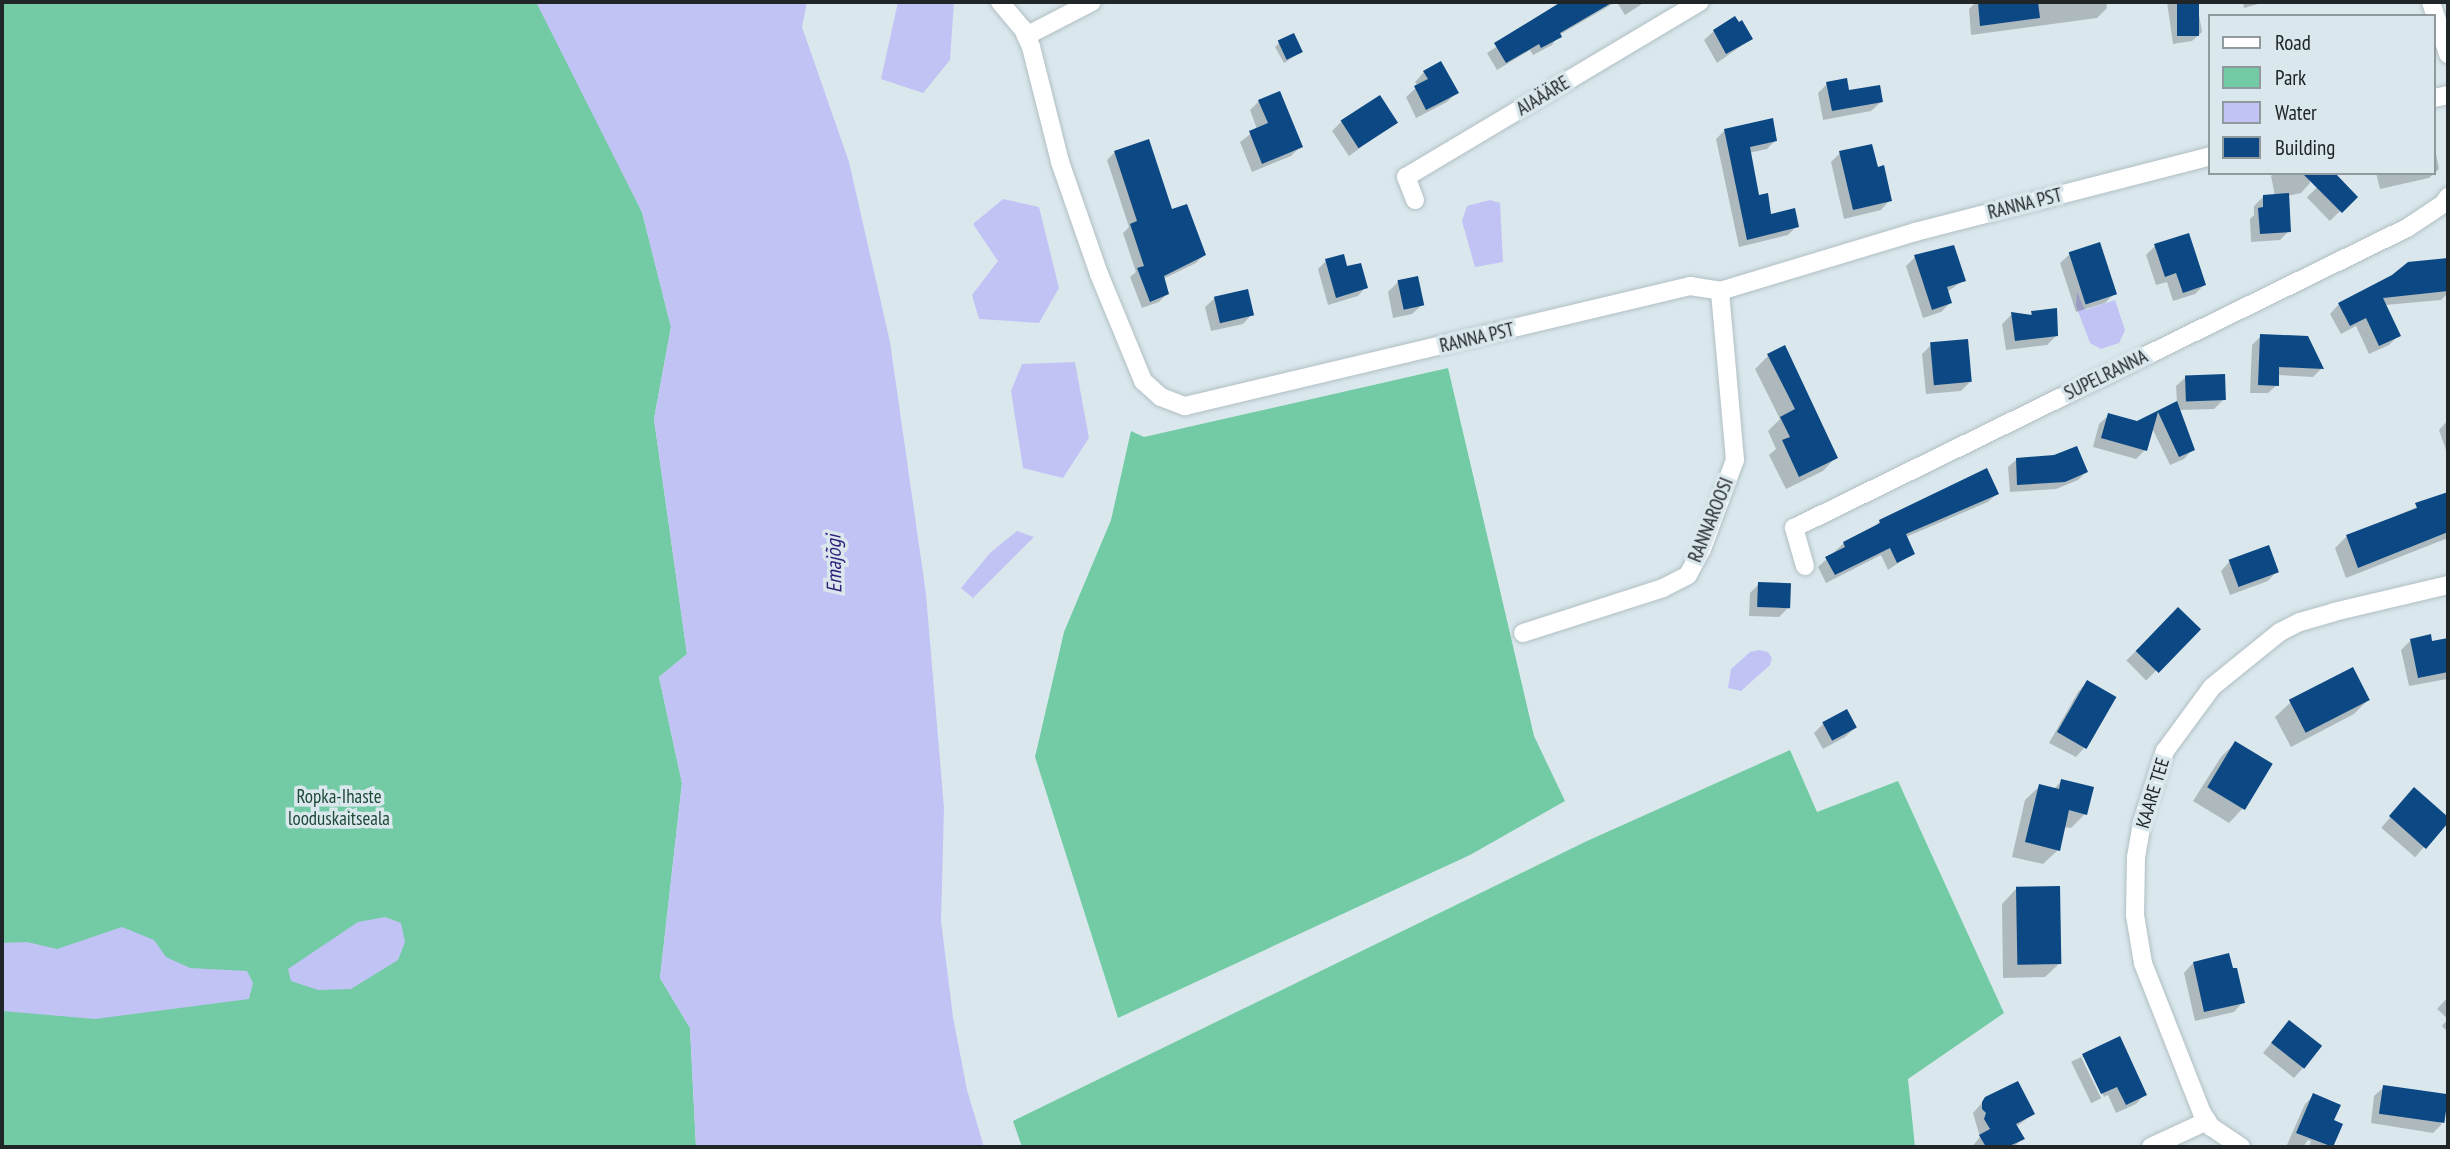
<!DOCTYPE html>
<html>
<head>
<meta charset="utf-8">
<style>
  body { margin:0 }
  #map { position:relative; width:2450px; height:1149px; overflow:hidden; background:#dae8ed; font-family:"PT Sans Narrow",sans-serif }
  div>[style] { position:absolute }
  [style*='--x'] { left:calc(var(--x)*1px); top:calc(var(--y)*1px); width:calc(var(--w)*1px); rotate:calc(var(--a)*1deg) }
  .green>* { inset:0; background:#73cba5 }
  .water>* { inset:0; background:#c1c3f4 }
  .shadow>* { inset:0; background:#0003; transform-origin:0 0 }
  .building>* { inset:0; background:#0c4883; transform-origin:0 0 }
  .roads { filter:drop-shadow(0 0 2px #b1bfc4) drop-shadow(0 0 2px #b1bfc4) }
  .street>* { height:18px; margin:-9px; padding:0 9px; transform-origin:9px; border-radius:9px; background:#fff }
  span { translate:-50% -50%; white-space:nowrap; text-align:center; line-height:1.15; -webkit-text-stroke:7px #dae8ed; paint-order:stroke }
  .street-label { font-size:19px; color:#202527 }
  .park-label { font-size:19px; color:#1e4937 }
  .water-label { font-size:21px; color:#2f1f79; font-style:italic }
  .frame { position:absolute; inset:0; border:4px solid #202527; pointer-events:none }
  .legend { position:absolute; left:2208px; top:14px; width:228px; height:161px; box-sizing:border-box; background:#dae8ed; border:2px solid #909a9e; margin:0; padding:9px 12px; list-style:none; font-size:21px; color:#202527 }
  .legend li { display:flex; align-items:center; gap:14px; height:35px }
  .legend b { width:35px; border:2px solid #909a9e }
</style>
</head>
<body>
<div id="map">
  <div class="green">
    <i style="clip-path:polygon(2px 2px,537px 2px,642px 212px,671px 327px,654px 419px,687px 654px,659px 677px,682px 783px,660px 978px,690px 1028px,696px 1147px,2px 1147px)"></i>
    <i style="clip-path:polygon(1448px 368px,1534px 736px,1565px 801px,1470px 855px,1118px 1018px,1035px 757px,1064px 632px,1111px 520px,1131px 431px,1144px 437px)"></i>
    <i style="clip-path:polygon(1790px 750px,1817px 812px,1898px 781px,2004px 1013px,1908px 1079px,1915px 1147px,1022px 1147px,1013px 1121px,1587px 841px)"></i>
  </div>
  <div class="water">
    <i style="clip-path:polygon(536px 2px,807px 2px,802px 27px,849px 162px,890px 342px,926px 594px,944px 808px,941px 921px,953px 1017px,967px 1090px,984px 1147px,696px 1147px,690px 1028px,660px 978px,682px 783px,659px 677px,687px 654px,654px 419px,671px 327px,642px 212px)"></i>
    <i style="clip-path:polygon(898px 2px,954px 2px,950px 60px,923px 93px,881px 79px)"></i>
    <i style="clip-path:polygon(1003px 199px,1039px 207px,1059px 288px,1039px 323px,979px 319px,972px 295px,998px 261px,973px 224px)"></i>
    <i style="clip-path:polygon(1490px 200px,1500px 203px,1503px 262px,1475px 267px,1462px 221px,1467px 206px)"></i>
    <i style="clip-path:polygon(2077px 292px,2085px 310px,2115px 300px,2125px 330px,2119px 343px,2101px 349px,2090px 343px,2076px 306px)"></i>
    <i style="clip-path:polygon(1075px 362px,1089px 438px,1063px 478px,1023px 468px,1011px 391px,1022px 364px)"></i>
    <i style="clip-path:polygon(1017px 531px,1034px 537px,973px 598px,961px 588px,990px 553px)"></i>
    <i style="clip-path:polygon(1759px 650px,1768px 652px,1772px 658px,1770px 665px,1741px 691px,1728px 688px,1731px 669px,1750px 652px)"></i>
    <i style="clip-path:polygon(385px 917px,401px 923px,405px 942px,398px 960px,351px 989px,318px 990px,291px 981px,288px 969px,358px 922px)"></i>
    <i style="clip-path:polygon(122px 927px,154px 940px,166px 957px,190px 968px,247px 971px,253px 983px,249px 999px,95px 1019px,2px 1011px,2px 943px,27px 942px,57px 949px)"></i>
  </div>
  <div class="shadow">
    <i style="clip-path:polygon(1564px 2px,1616px 2px,1559px 35px,1552px 45px,1533px 55px,1530px 50px,1497px 70px,1487px 53px)"></i>
    <i style="clip-path:polygon(1617px 2px,1645px 2px,1625px 15px)"></i>
    <i style="clip-path:polygon(1976px 2px,2106px 2px,2107px 8px,2097px 18px,1971px 35px,1969px 9px)"></i>
    <i style="clip-path:polygon(2167px 2px,2197px 2px,2202px 32px,2192px 41px,2173px 44px)"></i>
    <i style="clip-path:polygon(2243px 2px,2265px 2px,2244px 8px)"></i>
    <i style="clip-path:polygon(1714px 31px,1751px 39px,1717px 63px,1704px 40px)"></i>
    <i style="clip-path:polygon(1280px 42px,1301px 52px,1284px 63px,1275px 47px)"></i>
    <i style="clip-path:polygon(1424px 72px,1457px 92px,1447px 102px,1416px 118px,1406px 97px,1418px 86px,1415px 82px)"></i>
    <i style="clip-path:polygon(1827px 84px,1848px 92px,1881px 102px,1871px 111px,1823px 120px,1818px 93px)"></i>
    <i style="clip-path:polygon(1259px 101px,1300px 147px,1291px 156px,1252px 172px,1240px 142px,1257px 129px,1250px 110px)"></i>
    <i style="clip-path:polygon(1342px 121px,1395px 123px,1349px 156px,1332px 131px)"></i>
    <i style="clip-path:polygon(1725px 130px,1775px 141px,1767px 149px,1749px 153px,1758px 197px,1770px 216px,1797px 226px,1788px 235px,1739px 247px,1716px 139px)"></i>
    <i style="clip-path:polygon(1148px 141px,1171px 211px,1204px 255px,1196px 263px,1163px 279px,1167px 294px,1159px 302px,1142px 308px,1130px 277px,1136px 272px,1123px 233px,1129px 227px,1107px 160px,1114px 153px)"></i>
    <i style="clip-path:polygon(2434px 144px,2439px 169px,2429px 178px,2380px 189px,2376px 173px,2434px 173px)"></i>
    <i style="clip-path:polygon(1840px 153px,1876px 169px,1890px 200px,1881px 210px,1844px 219px,1831px 162px)"></i>
    <i style="clip-path:polygon(2274px 173px,2308px 173px,2310px 183px,2301px 193px,2287px 196px,2289px 231px,2280px 240px,2251px 242px,2250px 219px,2254px 215px,2254px 206px,2263px 197px,2275px 196px,2271px 176px)"></i>
    <i style="left:2332px;top:173px;width:33px;height:35px;rotate:46deg"></i>
    <i style="clip-path:polygon(2155px 246px,2204px 285px,2195px 294px,2173px 301px,2167px 282px,2156px 285px,2146px 255px)"></i>
    <i style="clip-path:polygon(2070px 254px,2115px 293px,2105px 303px,2076px 312px,2060px 263px)"></i>
    <i style="clip-path:polygon(1915px 257px,1964px 280px,1947px 292px,1950px 303px,1941px 312px,1923px 318px,1906px 266px)"></i>
    <i style="clip-path:polygon(2448px 260px,2448px 293px,2441px 300px,2385px 305px,2399px 335px,2389px 345px,2369px 354px,2356px 326px,2341px 334px,2330px 314px,2339px 304px)"></i>
    <i style="clip-path:polygon(1326px 261px,1345px 269px,1366px 287px,1358px 296px,1328px 305px,1318px 269px)"></i>
    <i style="clip-path:polygon(1398px 282px,1422px 305px,1412px 314px,1393px 318px,1388px 292px)"></i>
    <i style="clip-path:polygon(1215px 298px,1252px 314px,1243px 324px,1211px 331px,1205px 307px)"></i>
    <i style="clip-path:polygon(2032px 313px,2056px 336px,2047px 345px,2006px 350px,2002px 324px,2012px 314px,2029px 316px)"></i>
    <i style="clip-path:polygon(2261px 336px,2322px 368px,2313px 377px,2277px 375px,2277px 385px,2268px 393px,2250px 393px,2252px 345px)"></i>
    <i style="clip-path:polygon(1931px 345px,1970px 382px,1961px 391px,1926px 394px,1922px 354px)"></i>
    <i style="clip-path:polygon(1768px 356px,1836px 457px,1823px 471px,1786px 489px,1769px 455px,1776px 449px,1768px 431px,1780px 419px,1755px 369px)"></i>
    <i style="clip-path:polygon(2186px 377px,2224px 399px,2214px 409px,2178px 410px,2193px 449px,2184px 459px,2170px 465px,2152px 428px,2145px 450px,2136px 459px,2093px 447px,2099px 424px,2109px 415px,2138px 423px,2177px 403px,2176px 386px)"></i>
    <i style="clip-path:polygon(2448px 420px,2448px 456px,2439px 430px)"></i>
    <i style="clip-path:polygon(2017px 459px,2086px 472px,2078px 480px,2056px 489px,2010px 492px,2008px 467px)"></i>
    <i style="clip-path:polygon(1997px 494px,1988px 502px,1906px 537px,1913px 553px,1888px 570px,1881px 555px,1826px 583px,1818px 567px,1844px 543px,1872px 529px,1880px 521px)"></i>
    <i style="clip-path:polygon(2448px 494px,2448px 538px,2346px 578px,2335px 548px,2346px 537px)"></i>
    <i style="clip-path:polygon(2230px 561px,2277px 571px,2268px 581px,2230px 595px,2221px 571px)"></i>
    <i style="clip-path:polygon(1759px 584px,1788px 608px,1779px 617px,1749px 616px,1750px 593px)"></i>
    <i style="left:2178px;top:609px;width:28px;height:73px;rotate:45deg"></i>
    <i style="clip-path:polygon(2411px 640px,2431px 643px,2448px 640px,2447px 679px,2409px 686px,2401px 650px)"></i>
    <i style="clip-path:polygon(2352px 670px,2368px 700px,2354px 714px,2291px 747px,2275px 717px,2290px 703px)"></i>
    <i style="clip-path:polygon(2087px 682px,2113px 698px,2085px 747px,2076px 757px,2049px 743px,2078px 692px)"></i>
    <i style="clip-path:polygon(1823px 724px,1855px 728px,1845px 737px,1823px 749px,1814px 733px)"></i>
    <i style="clip-path:polygon(2235px 743px,2270px 765px,2243px 808px,2229px 823px,2193px 801px,2221px 757px)"></i>
    <i style="clip-path:polygon(2061px 781px,2085px 814px,2071px 828px,2063px 827px,2058px 850px,2043px 864px,2012px 857px,2025px 800px,2040px 786px,2054px 789px)"></i>
    <i style="left:2414px;top:790px;width:45px;height:50px;rotate:41deg"></i>
    <i style="clip-path:polygon(2016px 889px,2060px 963px,2045px 977px,2003px 978px,2002px 904px)"></i>
    <i style="clip-path:polygon(2193px 963px,2232px 970px,2243px 1002px,2234px 1012px,2195px 1021px,2184px 973px)"></i>
    <i style="clip-path:polygon(2448px 997px,2448px 1032px,2442px 1026px,2448px 1019px,2437px 1009px)"></i>
    <i style="clip-path:polygon(2280px 1032px,2303px 1068px,2294px 1078px,2263px 1053px)"></i>
    <i style="clip-path:polygon(2119px 1038px,2145px 1094px,2136px 1104px,2116px 1113px,2108px 1095px,2104px 1097px,2085px 1057px,2081px 1057px)"></i>
    <i style="left:2081px;top:1057px;width:46px;height:11px;rotate:64deg"></i>
    <i style="clip-path:polygon(2384px 1087px,2442px 1124px,2433px 1133px,2371px 1123px,2374px 1096px)"></i>
    <i style="clip-path:polygon(2314px 1095px,2332px 1121px,2341px 1125px,2331px 1147px,2309px 1147px,2311px 1141px,2308px 1140px,2303px 1147px,2286px 1147px,2305px 1104px)"></i>
    <i style="clip-path:polygon(1986px 1098px,2033px 1114px,2016px 1127px,2022px 1139px,2014px 1147px,1972px 1147px,1980px 1137px,1973px 1113px)"></i>
  </div>
  <div class="building">
    <i style="clip-path:polygon(1561px 2px,1613px 2px,1560px 33px,1562px 37px,1541px 48px,1539px 44px,1506px 63px,1494px 43px)"></i>
    <i style="clip-path:polygon(1978px 2px,2038px 2px,2040px 18px,1980px 26px)"></i>
    <i style="left:2177px;top:2px;width:22px;height:34px"></i>
    <i style="clip-path:polygon(1735px 16px,1739px 22px,1742px 20px,1753px 39px,1726px 54px,1713px 30px)"></i>
    <i style="left:1294px;top:33px;width:21px;height:18px;rotate:65deg"></i>
    <i style="clip-path:polygon(1441px 61px,1459px 93px,1426px 110px,1414px 86px,1428px 79px,1423px 71px)"></i>
    <i style="clip-path:polygon(1847px 78px,1849px 90px,1880px 85px,1883px 102px,1832px 111px,1826px 82px)"></i>
    <i style="clip-path:polygon(1280px 91px,1303px 147px,1262px 164px,1249px 131px,1268px 123px,1258px 100px)"></i>
    <i style="left:1380px;top:95px;width:33px;height:47px;rotate:57deg"></i>
    <i style="clip-path:polygon(1773px 118px,1777px 141px,1750px 147px,1759px 195px,1768px 193px,1771px 214px,1795px 208px,1799px 227px,1747px 240px,1724px 129px)"></i>
    <i style="clip-path:polygon(1149px 139px,1172px 209px,1187px 204px,1206px 255px,1164px 276px,1169px 294px,1150px 302px,1137px 268px,1144px 266px,1130px 224px,1137px 221px,1114px 151px)"></i>
    <i style="clip-path:polygon(1872px 144px,1878px 167px,1884px 165px,1892px 201px,1853px 210px,1839px 151px)"></i>
    <i style="clip-path:polygon(2302px 173px,2335px 173px,2358px 197px,2342px 213px)"></i>
    <i style="clip-path:polygon(2289px 193px,2291px 232px,2260px 234px,2258px 208px,2263px 207px,2263px 195px)"></i>
    <i style="clip-path:polygon(2189px 233px,2206px 285px,2183px 293px,2176px 273px,2165px 277px,2154px 244px)"></i>
    <i style="left:2100px;top:242px;width:55px;height:33px;rotate:72deg"></i>
    <i style="clip-path:polygon(1954px 245px,1966px 281px,1947px 287px,1952px 303px,1932px 310px,1914px 255px)"></i>
    <i style="clip-path:polygon(1344px 254px,1347px 266px,1361px 263px,1368px 288px,1336px 298px,1325px 259px)"></i>
    <i style="clip-path:polygon(2448px 258px,2448px 291px,2383px 298px,2401px 336px,2379px 346px,2366px 318px,2350px 326px,2338px 303px,2392px 275px,2408px 262px)"></i>
    <i style="left:1418px;top:276px;width:30px;height:21px;rotate:78deg"></i>
    <i style="left:1248px;top:289px;width:27px;height:35px;rotate:77deg"></i>
    <i style="clip-path:polygon(2057px 308px,2058px 336px,2015px 341px,2011px 312px,2032px 315px,2031px 311px)"></i>
    <i style="clip-path:polygon(2260px 334px,2308px 336px,2324px 369px,2279px 367px,2279px 386px,2258px 385px)"></i>
    <i style="left:1968px;top:339px;width:43px;height:38px;rotate:85deg"></i>
    <i style="clip-path:polygon(1785px 345px,1838px 458px,1799px 477px,1782px 440px,1790px 437px,1780px 417px,1795px 409px,1767px 354px)"></i>
    <i style="left:2225px;top:374px;width:26px;height:40px;rotate:88deg"></i>
    <i style="clip-path:polygon(2177px 401px,2195px 450px,2179px 457px,2158px 412px,2147px 451px,2101px 438px,2108px 413px,2137px 421px)"></i>
    <i style="clip-path:polygon(2077px 446px,2088px 472px,2065px 482px,2017px 485px,2016px 458px,2054px 455px)"></i>
    <i style="clip-path:polygon(1987px 468px,1999px 494px,1906px 534px,1915px 554px,1897px 563px,1890px 548px,1835px 575px,1825px 557px,1845px 547px,1843px 542px,1880px 523px,1879px 520px)"></i>
    <i style="clip-path:polygon(2448px 492px,2448px 532px,2358px 568px,2346px 535px,2417px 508px,2415px 503px)"></i>
    <i style="left:2269px;top:545px;width:29px;height:43px;rotate:70deg"></i>
    <i style="left:1758px;top:582px;width:33px;height:25px;rotate:2deg"></i>
    <i style="left:2178px;top:607px;width:32px;height:61px;rotate:44deg"></i>
    <i style="clip-path:polygon(2431px 634px,2432px 641px,2448px 638px,2448px 672px,2418px 678px,2410px 639px)"></i>
    <i style="left:2353px;top:667px;width:37px;height:72px;rotate:63deg"></i>
    <i style="left:2087px;top:680px;width:34px;height:60px;rotate:30deg"></i>
    <i style="left:1847px;top:709px;width:21px;height:28px;rotate:62deg"></i>
    <i style="left:2235px;top:741px;width:44px;height:54px;rotate:31deg"></i>
    <i style="clip-path:polygon(2061px 779px,2094px 787px,2087px 815px,2069px 810px,2060px 851px,2025px 842px,2039px 784px,2059px 789px)"></i>
    <i style="clip-path:polygon(2414px 787px,2448px 817px,2448px 823px,2426px 849px,2389px 816px)"></i>
    <i style="left:2060px;top:886px;width:78px;height:44px;rotate:89deg"></i>
    <i style="clip-path:polygon(2229px 953px,2233px 968px,2237px 968px,2245px 1003px,2204px 1012px,2193px 962px)"></i>
    <i style="left:2289px;top:1020px;width:42px;height:29px;rotate:38deg"></i>
    <i style="clip-path:polygon(2120px 1036px,2147px 1095px,2126px 1105px,2117px 1087px,2101px 1094px,2082px 1054px)"></i>
    <i style="clip-path:polygon(2018px 1081px,2035px 1114px,2016px 1124px,2025px 1139px,2007px 1147px,1986px 1147px,1979px 1135px,1990px 1129px,1984px 1119px,1986px 1113px,1982px 1109px,1982px 1102px,1985px 1097px)"></i>
    <i style="left:2383px;top:1085px;width:66px;height:29px;rotate:8deg"></i>
    <i style="clip-path:polygon(2313px 1093px,2341px 1105px,2334px 1120px,2343px 1124px,2333px 1147px,2296px 1133px)"></i>
  </div>
  <div class="roads">
    <div class="street">
      <i style="--x:1000;--y:2;--w:35;--a:50"></i>
      <i style="--x:1023;--y:29;--w:20;--a:66"></i>
      <i style="--x:1031;--y:47;--w:119;--a:75.8"></i>
      <i style="--x:1060;--y:162;--w:119;--a:70.8"></i>
      <i style="--x:1099;--y:274;--w:116;--a:67.6"></i>
      <i style="--x:1143;--y:381;--w:24;--a:42"></i>
      <i style="--x:1161;--y:397;--w:26;--a:21"></i>
      <i style="--x:1185;--y:406;--w:519;--a:-13.37"></i>
      <i style="--x:1690;--y:286;--w:30;--a:9"></i>
      <i style="--x:1720;--y:291;--w:204;--a:-16.8"></i>
      <i style="--x:1915;--y:232;--w:305;--a:-14.4"></i>
      <i style="--x:2431;--y:2;--w:55;--a:71.9"></i>
      <i style="--x:1026;--y:36;--w:74;--a:-27.3"></i>
      <i style="--x:2434;--y:98;--w:14;--a:-12"></i>
      <i style="--x:1415;--y:200;--w:25;--a:-111"></i>
      <i style="--x:1406;--y:177;--w:342;--a:-30.8"></i>
      <i style="--x:1805;--y:566;--w:40;--a:-106"></i>
      <i style="--x:1794;--y:528;--w:682;--a:-26.08"></i>
      <i style="--x:2407;--y:228;--w:43;--a:-33.7"></i>
      <i style="--x:2443;--y:204;--w:9;--a:-54"></i>
      <i style="--x:1523;--y:633;--w:147;--a:-17.8"></i>
      <i style="--x:1663;--y:588;--w:28;--a:-27"></i>
      <i style="--x:1688;--y:575;--w:30;--a:-62"></i>
      <i style="--x:1702;--y:549;--w:95;--a:-69.7"></i>
      <i style="--x:1735;--y:460;--w:170;--a:-95.1"></i>
      <i style="--x:2151;--y:1147;--w:62;--a:-24.9"></i>
      <i style="--x:2241;--y:1147;--w:36;--a:-146"></i>
      <i style="--x:2211;--y:1127;--w:17;--a:-123"></i>
      <i style="--x:2202;--y:1113;--w:161;--a:-111.5"></i>
      <i style="--x:2143;--y:963;--w:49;--a:-99.5"></i>
      <i style="--x:2135;--y:915;--w:58;--a:-89"></i>
      <i style="--x:2136;--y:857;--w:36;--a:-80"></i>
      <i style="--x:2142;--y:822;--w:75;--a:-72.1"></i>
      <i style="--x:2165;--y:751;--w:79;--a:-53.7"></i>
      <i style="--x:2212;--y:687;--w:87;--a:-39"></i>
      <i style="--x:2280;--y:632;--w:22;--a:-27"></i>
      <i style="--x:2300;--y:622;--w:35;--a:-16"></i>
      <i style="--x:2334;--y:612;--w:117;--a:-13.3"></i>
    </div>
  </div>
  <div class="street-label">
    <span style="left:1543px;top:96px;rotate:-31deg">AIAÄÄRE</span>
    <span style="left:2025px;top:204px;rotate:-14deg">RANNA PST</span>
    <span style="left:1477px;top:338px;rotate:-13deg">RANNA PST</span>
    <span style="left:2106px;top:375px;rotate:-26deg">SUPELRANNA</span>
    <span style="left:1711px;top:520px;rotate:-68deg">RANNAROOSI</span>
    <span style="left:2153px;top:793px;rotate:-73deg">KAARE TEE</span>
  </div>
  <div class="park-label">
    <span style="left:339px;top:808px">Ropka-Ihaste<br>looduskaitseala</span>
  </div>
  <div class="water-label">
    <span style="left:834px;top:564px;rotate:-91deg">Emajõgi</span>
  </div>
  <div class="frame"></div>
  <ul class="legend">
  <li><b style="height:9px;background:#fff"></b>Road</li>
  <li><b style="height:19px;background:#73cba5"></b>Park</li>
  <li><b style="height:19px;background:#c1c3f4"></b>Water</li>
  <li><b style="height:19px;background:#0c4883"></b>Building</li>
  </ul>
</div>
</body>
</html>
